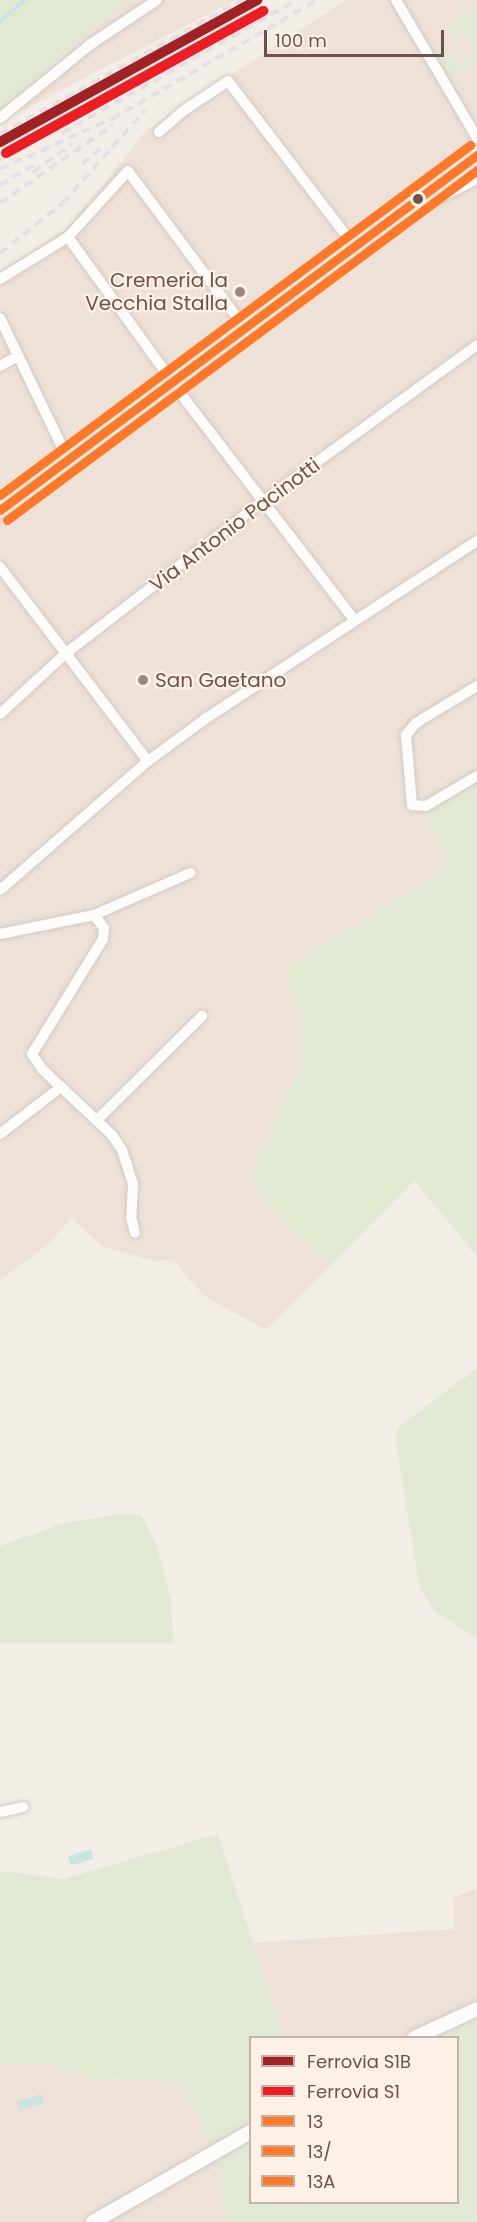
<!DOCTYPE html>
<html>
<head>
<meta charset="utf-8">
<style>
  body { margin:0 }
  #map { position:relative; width:477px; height:2222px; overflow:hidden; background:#f3ede7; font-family:Poppins,sans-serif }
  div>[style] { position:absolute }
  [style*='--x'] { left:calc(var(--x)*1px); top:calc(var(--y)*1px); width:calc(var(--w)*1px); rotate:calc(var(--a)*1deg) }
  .residential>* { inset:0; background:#eee1d7 }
  .green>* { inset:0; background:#e2e9d2 }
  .water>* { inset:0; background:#cae4e2; transform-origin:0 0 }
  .stream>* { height:4px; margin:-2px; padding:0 2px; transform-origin:2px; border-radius:2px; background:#cae4e2 }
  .roads { filter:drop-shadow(0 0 2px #d2cac5) drop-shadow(0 0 2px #d2cac5) }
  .minor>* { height:10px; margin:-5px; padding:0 5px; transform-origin:5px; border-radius:5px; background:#fdfcfb }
  .tertiary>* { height:14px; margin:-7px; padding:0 7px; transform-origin:7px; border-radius:7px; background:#fdfcfb }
  .primary>* { height:16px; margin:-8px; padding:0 8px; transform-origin:8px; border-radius:8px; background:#f0eae4 }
  .rail>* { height:4px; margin-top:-2px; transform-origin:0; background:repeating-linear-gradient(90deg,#e3e0e3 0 9px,transparent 0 15px) }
  .bus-1>* { height:9px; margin:-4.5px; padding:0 4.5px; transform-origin:4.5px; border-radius:4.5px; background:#ff7827 }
  .bus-2>* { height:9px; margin:-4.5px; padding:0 4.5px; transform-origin:4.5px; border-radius:4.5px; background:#ff7827 }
  .bus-3>* { height:9px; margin:-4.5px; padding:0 4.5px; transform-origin:4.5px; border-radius:4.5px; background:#ff7827 }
  .rail-1>* { height:10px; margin:-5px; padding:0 5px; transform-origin:5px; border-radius:5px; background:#a02225 }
  .rail-2>* { height:10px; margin:-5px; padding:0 5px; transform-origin:5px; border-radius:5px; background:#ed1d24 }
  .dots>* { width:16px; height:16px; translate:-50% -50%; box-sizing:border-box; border:3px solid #fdf1e6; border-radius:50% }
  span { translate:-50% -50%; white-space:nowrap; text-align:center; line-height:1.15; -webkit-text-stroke:4.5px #fdf1e6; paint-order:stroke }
  .poi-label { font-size:20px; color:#6e524a }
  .right { translate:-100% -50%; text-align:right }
  .left { translate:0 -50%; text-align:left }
  .street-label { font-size:20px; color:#6e524a }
  .legend { position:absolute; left:249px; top:2036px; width:210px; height:168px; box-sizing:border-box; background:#fdf1e6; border:2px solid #c4b1a8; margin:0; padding:8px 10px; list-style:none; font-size:18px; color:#6e524a }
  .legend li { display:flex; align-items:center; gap:12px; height:30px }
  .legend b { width:30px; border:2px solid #c4b1a8 }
  .scale { position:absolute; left:264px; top:30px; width:180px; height:27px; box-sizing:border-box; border:3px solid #6e524a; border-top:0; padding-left:8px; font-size:18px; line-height:21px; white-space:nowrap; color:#6e524a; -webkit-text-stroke:4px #fdf1e6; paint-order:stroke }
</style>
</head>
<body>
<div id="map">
  <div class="residential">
    <i style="clip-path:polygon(128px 0,235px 0,0 122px,0 110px)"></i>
    <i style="clip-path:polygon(346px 0,477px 0,477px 779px,451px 866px,285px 968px,300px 1015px,301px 1064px,250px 1178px,265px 1200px,330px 1266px,266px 1330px,204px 1296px,173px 1260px,155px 1261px,103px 1247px,72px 1218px,46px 1246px,0 1280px,0 272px,66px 229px,147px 130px)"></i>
    <i style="clip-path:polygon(477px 1888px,477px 2017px,472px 2014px,414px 2037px,283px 2037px,252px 1943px,454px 1929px,454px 1897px)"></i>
    <i style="clip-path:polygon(19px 2061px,44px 2064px,94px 2079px,172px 2081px,193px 2107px,210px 2140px,220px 2170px,222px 2204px,230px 2222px,0 2222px,0 2065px)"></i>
  </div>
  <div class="green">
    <i style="clip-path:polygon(0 0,128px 0,0 110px)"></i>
    <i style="clip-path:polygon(477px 3px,477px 63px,452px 78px,435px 49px,444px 43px,457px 65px,476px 53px,463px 32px,454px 37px,446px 23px)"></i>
    <i style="clip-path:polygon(477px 779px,477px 1256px,414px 1181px,330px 1266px,265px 1200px,250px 1178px,301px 1064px,300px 1015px,285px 968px,451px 866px,424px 810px)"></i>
    <i style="clip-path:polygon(477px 1368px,477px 1639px,434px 1610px,420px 1589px,395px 1437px,399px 1427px)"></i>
    <i style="clip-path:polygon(119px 1514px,141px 1515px,156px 1544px,171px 1599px,173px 1643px,0 1643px,0 1546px,61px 1524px)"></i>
    <i style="clip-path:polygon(218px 1834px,283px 2037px,250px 2038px,250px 2202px,458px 2202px,458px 2038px,414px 2037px,472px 2014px,477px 2017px,477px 2222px,230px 2222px,222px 2204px,220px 2170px,210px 2140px,193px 2107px,172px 2081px,94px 2079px,44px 2064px,0 2065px,0 1871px,63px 1879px)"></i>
  </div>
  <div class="water">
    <i style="left:91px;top:1849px;width:10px;height:24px;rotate:73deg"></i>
    <i style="left:41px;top:2094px;width:9px;height:25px;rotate:72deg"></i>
  </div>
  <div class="stream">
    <i style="--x:0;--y:21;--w:33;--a:-40"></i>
  </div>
  <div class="roads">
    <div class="minor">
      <i style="--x:396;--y:0;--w:160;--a:59.6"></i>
      <i style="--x:0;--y:118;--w:117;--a:-39.1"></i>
      <i style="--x:91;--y:44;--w:79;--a:-33.7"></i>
      <i style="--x:159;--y:132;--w:32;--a:-41"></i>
      <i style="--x:183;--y:111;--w:54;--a:-33.7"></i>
      <i style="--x:228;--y:81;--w:208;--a:52.6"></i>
      <i style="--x:404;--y:216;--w:82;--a:-26.9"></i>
      <i style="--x:68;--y:237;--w:203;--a:54.2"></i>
      <i style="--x:187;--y:402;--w:275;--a:52.5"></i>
      <i style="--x:0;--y:279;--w:80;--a:-31.7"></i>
      <i style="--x:68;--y:237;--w:89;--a:-47.7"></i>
      <i style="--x:128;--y:171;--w:196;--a:53.3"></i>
      <i style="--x:0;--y:318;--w:157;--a:64.3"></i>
      <i style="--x:0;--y:366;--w:21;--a:-29"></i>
      <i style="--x:0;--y:567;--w:244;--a:52.7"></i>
      <i style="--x:477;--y:686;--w:71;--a:148.8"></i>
      <i style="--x:416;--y:723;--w:16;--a:130"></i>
      <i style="--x:406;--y:735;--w:70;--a:85.1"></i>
      <i style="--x:412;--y:805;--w:14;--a:4"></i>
      <i style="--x:426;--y:806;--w:59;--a:-30.5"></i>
      <i style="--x:0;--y:714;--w:88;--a:-42.7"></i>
      <i style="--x:65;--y:654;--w:249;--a:-37.7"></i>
      <i style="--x:262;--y:502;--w:266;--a:-36.1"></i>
      <i style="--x:0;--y:890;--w:196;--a:-41.1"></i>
      <i style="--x:148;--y:761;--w:71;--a:-36.4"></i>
      <i style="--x:205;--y:719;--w:325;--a:-33.2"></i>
      <i style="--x:94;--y:915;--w:105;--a:-23.6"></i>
      <i style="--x:0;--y:934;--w:96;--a:-11.4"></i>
      <i style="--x:94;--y:915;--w:16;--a:52"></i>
      <i style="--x:104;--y:928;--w:11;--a:95"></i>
      <i style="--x:103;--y:939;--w:135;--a:121.7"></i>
      <i style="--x:32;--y:1054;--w:18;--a:56"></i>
      <i style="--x:42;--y:1069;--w:96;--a:43.3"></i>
      <i style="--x:112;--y:1135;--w:18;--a:56"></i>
      <i style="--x:122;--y:1150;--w:36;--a:72"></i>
      <i style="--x:133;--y:1184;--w:33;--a:93"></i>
      <i style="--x:131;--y:1217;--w:16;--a:76"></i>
      <i style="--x:97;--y:1120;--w:148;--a:-44.7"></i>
      <i style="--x:0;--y:1134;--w:77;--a:-37.6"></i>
      <i style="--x:0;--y:1812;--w:24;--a:-12"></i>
    </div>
    <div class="tertiary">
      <i style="--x:414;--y:2038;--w:69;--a:-24.7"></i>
      <i style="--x:93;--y:2222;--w:181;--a:-29.8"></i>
    </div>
    <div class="primary">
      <i style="--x:0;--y:510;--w:595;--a:-36.66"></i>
    </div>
  </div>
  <div class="rail">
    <i style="--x:62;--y:133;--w:270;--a:-29.5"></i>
    <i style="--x:0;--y:134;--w:277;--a:-29"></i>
    <i style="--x:0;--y:160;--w:81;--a:-29.7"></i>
    <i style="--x:82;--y:164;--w:25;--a:-40"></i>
    <i style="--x:0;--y:169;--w:123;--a:-24.1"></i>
    <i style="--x:112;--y:119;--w:237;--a:-30.1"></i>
    <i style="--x:33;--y:172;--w:48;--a:-35.7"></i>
    <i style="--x:0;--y:185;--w:45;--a:-30.5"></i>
    <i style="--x:0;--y:203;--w:137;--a:-34.6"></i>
    <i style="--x:0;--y:253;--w:80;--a:-38.4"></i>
    <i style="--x:63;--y:203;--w:124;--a:-48.6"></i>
  </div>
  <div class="bus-1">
    <i style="--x:0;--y:510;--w:595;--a:-36.66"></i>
  </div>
  <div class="bus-2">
    <i style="--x:7;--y:520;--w:586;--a:-36.67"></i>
  </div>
  <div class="bus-3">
    <i style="--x:0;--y:495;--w:586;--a:-36.67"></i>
  </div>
  <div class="rail-1">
    <i style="--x:0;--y:142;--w:294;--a:-28.9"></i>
  </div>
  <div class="rail-2">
    <i style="--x:6;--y:153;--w:294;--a:-28.9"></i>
  </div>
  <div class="dots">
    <i style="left:418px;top:199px;background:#6e524a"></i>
    <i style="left:240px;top:292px;background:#9d8881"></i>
    <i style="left:143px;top:680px;background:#9d8881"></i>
  </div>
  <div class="poi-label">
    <span class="right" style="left:228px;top:292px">Cremeria la<br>Vecchia Stalla</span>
    <span class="left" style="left:155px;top:680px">San Gaetano</span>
  </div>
  <div class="street-label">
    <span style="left:235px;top:525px;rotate:-37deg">Via Antonio Pacinotti</span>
  </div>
  <ul class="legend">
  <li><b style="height:8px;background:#a02225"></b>Ferrovia S1B</li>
  <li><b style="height:8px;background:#ed1d24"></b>Ferrovia S1</li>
  <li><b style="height:8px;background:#ff7827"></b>13</li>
  <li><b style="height:8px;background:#ff7827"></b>13/</li>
  <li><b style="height:8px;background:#ff7827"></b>13A</li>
  </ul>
  <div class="scale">100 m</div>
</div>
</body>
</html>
